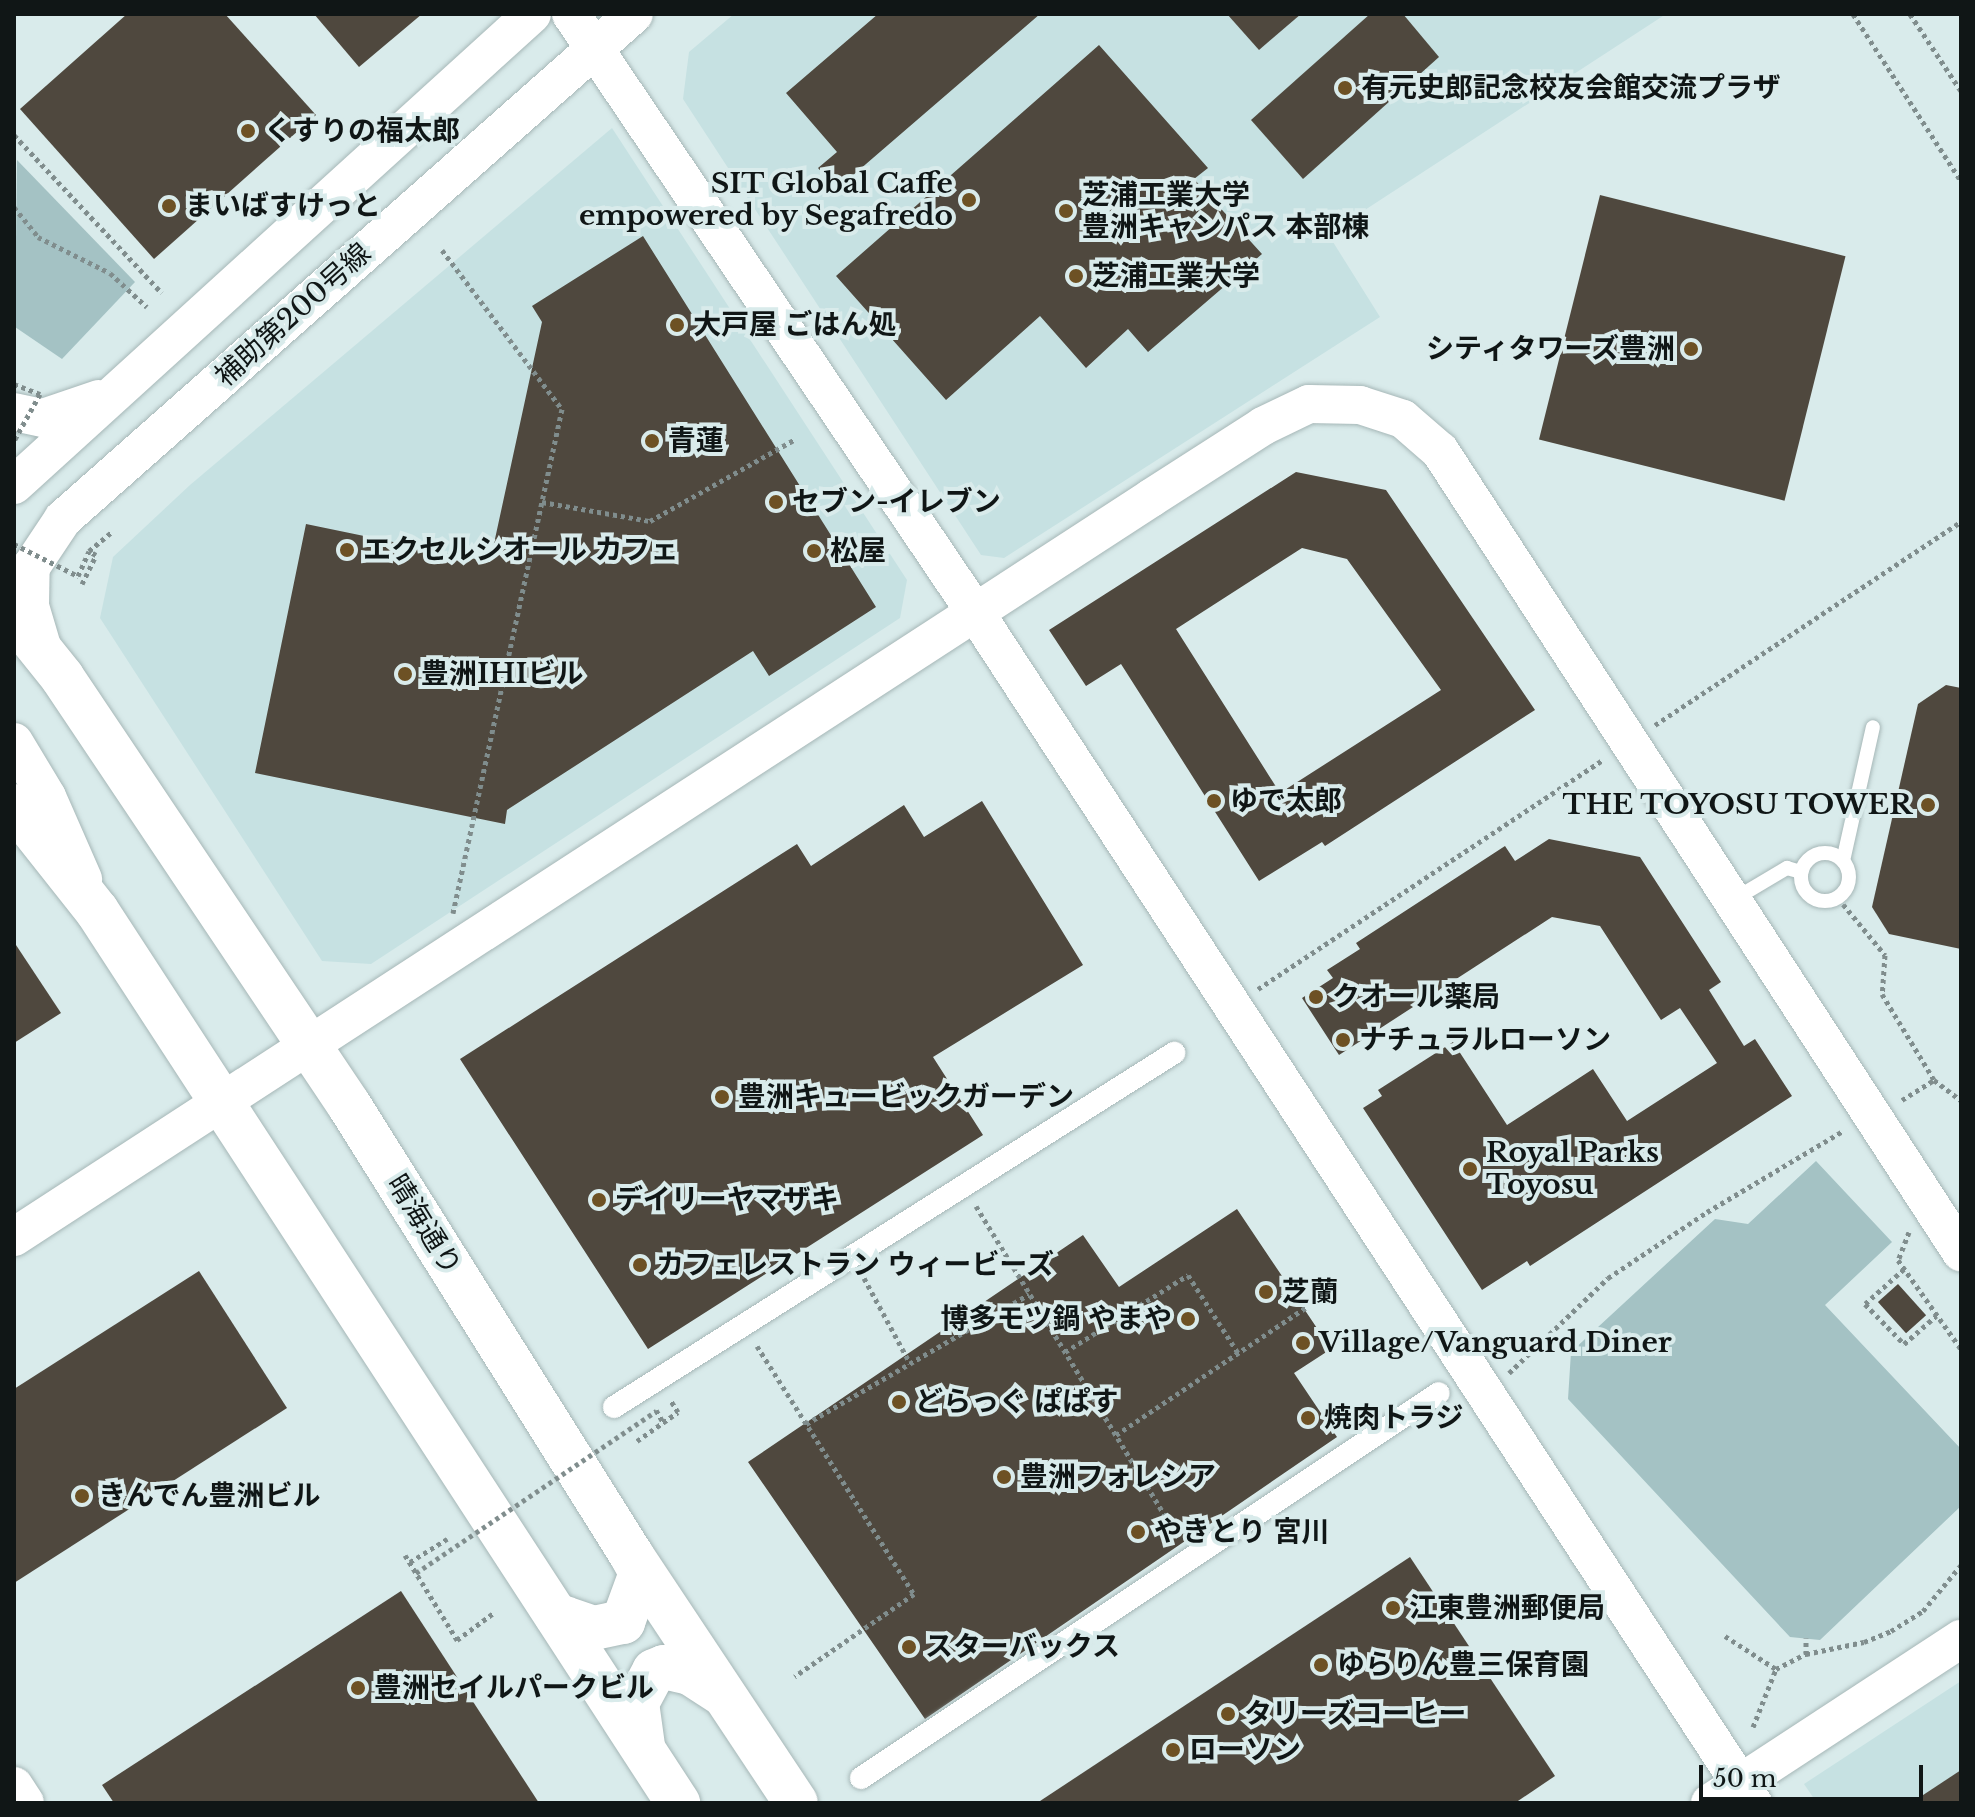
<!DOCTYPE html>
<html>
<head>
<meta charset="utf-8">
<style>
  body { margin:0 }
  #map { position:relative; width:1975px; height:1817px; overflow:hidden; background:#d9ebeb; font-family:"Libre Baskerville","Noto Sans JP",serif }
  div>[style] { position:absolute }
  [style*='--x'] { left:calc(var(--x)*1px); top:calc(var(--y)*1px); width:calc(var(--w)*1px); rotate:calc(var(--a)*1deg) }
  .built>* { inset:0; background:#c6e1e2 }
  .green>* { inset:0; background:#a4c2c4 }
  .building>* { inset:0; background:#4f483e; transform-origin:0 0 }
  .path>* { height:5px; margin-top:-2.5px; transform-origin:0; background:repeating-linear-gradient(90deg,#808d8d 0 4px,transparent 0 8px) }
  .roads { filter:drop-shadow(0 0 2px #a6b7b7) drop-shadow(0 0 2px #a6b7b7) }
  .service>* { height:14px; margin:-7px; padding:0 7px; transform-origin:7px; border-radius:7px; background:#fff }
  .service>.ring { margin:-7px; padding:0; box-sizing:content-box; background:none; border:14px solid #fff; border-radius:50% }
  .pedestrian>* { height:22px; margin:-11px; padding:0 11px; transform-origin:11px; border-radius:11px; background:#fff }
  .tertiary>* { height:38px; margin:-19px; padding:0 19px; transform-origin:19px; border-radius:19px; background:#fff }
  .primary>* { height:44px; margin:-22px; padding:0 22px; transform-origin:22px; border-radius:22px; background:#fff }
  .path-bridge>* { height:5px; margin-top:-2.5px; transform-origin:0; background:repeating-linear-gradient(90deg,#808d8d 0 4px,transparent 0 8px) }
  .dots>* { width:22px; height:22px; translate:-50% -50%; box-sizing:border-box; border:4px solid #d9ebeb; border-radius:50% }
  span { translate:-50% -50%; white-space:nowrap; text-align:center; line-height:1.15; -webkit-text-stroke:8px #d9ebeb; paint-order:stroke }
  .poi-label { font-size:28px; color:#101616; font-weight:700 }
  .left { translate:0 -50%; text-align:left }
  .right { translate:-100% -50%; text-align:right }
  .street-label { font-size:28px; color:#101616 }
  .frame { position:absolute; inset:0; border:16px solid #101616; pointer-events:none }
  .scale { position:absolute; left:1699px; top:1765px; width:224px; height:36px; box-sizing:border-box; border:4px solid #101616; border-top:0; padding-left:10px; font-size:24px; line-height:28px; white-space:nowrap; color:#101616; -webkit-text-stroke:6px #d9ebeb; paint-order:stroke }
</style>
</head>
<body>
<div id="map">
  <div class="built">
    <i style="clip-path:polygon(734px 14px,1666px 14px,1328px 234px,1380px 317px,1004px 558px,981px 555px,683px 99px,689px 52px)"></i>
    <i style="clip-path:polygon(612px 128px,907px 580px,900px 618px,371px 964px,322px 961px,100px 618px,113px 557px,190px 485px)"></i>
    <i style="clip-path:polygon(1961px 1681px,1961px 1803px,1817px 1803px,1804px 1784px)"></i>
  </div>
  <div class="green">
    <i style="clip-path:polygon(17px 160px,135px 282px,62px 359px,15px 327px)"></i>
    <i style="clip-path:polygon(1816px 1161px,1892px 1242px,1825px 1305px,1961px 1449px,1961px 1506px,1820px 1640px,1790px 1637px,1568px 1399px,1571px 1352px,1715px 1219px,1748px 1224px)"></i>
  </div>
  <div class="building">
    <i style="clip-path:polygon(127px 14px,225px 14px,316px 115px,154px 259px,20px 109px)"></i>
    <i style="clip-path:polygon(314px 14px,422px 14px,359px 67px)"></i>
    <i style="clip-path:polygon(878px 14px,1040px 14px,837px 189px,818px 168px,837px 152px,786px 93px)"></i>
    <i style="clip-path:polygon(1227px 14px,1301px 14px,1259px 50px)"></i>
    <i style="clip-path:polygon(1370px 14px,1403px 14px,1439px 57px,1303px 179px,1251px 120px)"></i>
    <i style="clip-path:polygon(1099px 45px,1208px 168px,1194px 179px,1262px 254px,1148px 352px,1128px 329px,1086px 368px,1040px 316px,946px 400px,836px 276px)"></i>
    <i style="left:1600px;top:195px;width:253px;height:252px;rotate:14deg"></i>
    <i style="clip-path:polygon(643px 236px,876px 607px,769px 676px,753px 651px,507px 810px,505px 824px,255px 773px,306px 524px,490px 562px,542px 322px,532px 306px)"></i>
    <i style="clip-path:polygon(evenodd,1296px 472px,1386px 490px,1535px 710px,1325px 846px,1322px 842px,1259px 881px,1121px 664px,1086px 686px,1049px 630px,1296px 472px,1302px 548px,1347px 559px,1441px 690px,1280px 793px,1176px 629px,1302px 548px)"></i>
    <i style="clip-path:polygon(1946px 685px,1961px 688px,1961px 949px,1889px 934px,1872px 907px,1918px 704px)"></i>
    <i style="clip-path:polygon(982px 801px,1083px 965px,933px 1057px,983px 1135px,648px 1349px,460px 1059px,797px 844px,811px 866px,904px 805px,924px 837px)"></i>
    <i style="clip-path:polygon(1549px 839px,1640px 857px,1721px 982px,1709px 990px,1744px 1046px,1755px 1039px,1792px 1096px,1530px 1266px,1527px 1261px,1482px 1290px,1363px 1108px,1382px 1096px,1378px 1090px,1453px 1042px,1507px 1125px,1593px 1069px,1627px 1121px,1717px 1063px,1680px 1008px,1661px 1020px,1600px 926px,1552px 917px,1339px 1055px,1302px 998px,1333px 978px,1327px 970px,1360px 949px,1356px 943px,1505px 846px,1515px 861px)"></i>
    <i style="clip-path:polygon(14px 942px,61px 1013px,14px 1043px)"></i>
    <i style="clip-path:polygon(1237px 1209px,1331px 1349px,1294px 1373px,1337px 1437px,925px 1719px,748px 1462px,1083px 1235px,1119px 1287px)"></i>
    <i style="clip-path:polygon(199px 1271px,287px 1408px,14px 1583px,14px 1389px)"></i>
    <i style="left:1898px;top:1284px;width:42px;height:27px;rotate:48deg"></i>
    <i style="clip-path:polygon(1410px 1557px,1555px 1776px,1515px 1803px,1037px 1803px)"></i>
    <i style="clip-path:polygon(401px 1591px,539px 1803px,114px 1803px,102px 1785px)"></i>
    <i style="clip-path:polygon(1961px 1770px,1961px 1803px,1911px 1803px)"></i>
  </div>
  <div class="path">
    <i style="--x:1853;--y:14;--w:199;--a:57.1"></i>
    <i style="--x:1910;--y:14;--w:92;--a:56.5"></i>
    <i style="--x:14;--y:135;--w:216;--a:46.9"></i>
    <i style="--x:14;--y:207;--w:38;--a:51"></i>
    <i style="--x:38;--y:237;--w:80;--a:26.6"></i>
    <i style="--x:110;--y:273;--w:50;--a:42.6"></i>
    <i style="--x:442;--y:250;--w:199;--a:53"></i>
    <i style="--x:562;--y:409;--w:516;--a:102.2"></i>
    <i style="--x:542;--y:502;--w:110;--a:10"></i>
    <i style="--x:650;--y:521;--w:165;--a:-29.4"></i>
    <i style="--x:82;--y:584;--w:32;--a:-64"></i>
    <i style="--x:96;--y:555;--w:8;--a:-150"></i>
    <i style="--x:89;--y:551;--w:31;--a:-40"></i>
    <i style="--x:1655;--y:725;--w:367;--a:-33.6"></i>
    <i style="--x:1838;--y:898;--w:74;--a:50.5"></i>
    <i style="--x:1885;--y:955;--w:39;--a:94"></i>
    <i style="--x:1882;--y:994;--w:100;--a:58.8"></i>
    <i style="--x:1258;--y:989;--w:414;--a:-33.6"></i>
    <i style="--x:1902;--y:1100;--w:38;--a:-32"></i>
    <i style="--x:1934;--y:1080;--w:34;--a:37"></i>
    <i style="--x:976;--y:1206;--w:390;--a:58.6"></i>
    <i style="--x:1909;--y:1232;--w:30;--a:111"></i>
    <i style="--x:1898;--y:1260;--w:109;--a:54.7"></i>
    <i style="--x:1904;--y:1269;--w:52;--a:138.1"></i>
    <i style="--x:1865;--y:1304;--w:56;--a:45.7"></i>
    <i style="--x:1904;--y:1344;--w:43;--a:-41.2"></i>
    <i style="--x:864;--y:1278;--w:97;--a:61.6"></i>
    <i style="--x:757;--y:1346;--w:294;--a:57.7"></i>
    <i style="--x:914;--y:1594;--w:145;--a:145.4"></i>
    <i style="--x:1065;--y:1352;--w:145;--a:-32"></i>
    <i style="--x:1188;--y:1275;--w:93;--a:57.3"></i>
    <i style="--x:1509;--y:1373;--w:137;--a:-43.8"></i>
    <i style="--x:1608;--y:1278;--w:119;--a:-33.7"></i>
    <i style="--x:1707;--y:1212;--w:158;--a:-30.8"></i>
    <i style="--x:656;--y:1410;--w:16;--a:60"></i>
    <i style="--x:806;--y:1424;--w:258;--a:-30.2"></i>
    <i style="--x:1116;--y:1435;--w:249;--a:-33.9"></i>
    <i style="--x:637;--y:1441;--w:50;--a:-35.3"></i>
    <i style="--x:678;--y:1412;--w:13;--a:-122"></i>
    <i style="--x:405;--y:1555;--w:100;--a:58.5"></i>
    <i style="--x:457;--y:1640;--w:47;--a:-36.4"></i>
    <i style="--x:410;--y:1562;--w:44;--a:-31.9"></i>
    <i style="--x:1725;--y:1636;--w:61;--a:32.9"></i>
    <i style="--x:1806;--y:1654;--w:59;--a:-11.7"></i>
    <i style="--x:1864;--y:1642;--w:29;--a:-22"></i>
    <i style="--x:1891;--y:1631;--w:38;--a:-32"></i>
    <i style="--x:1923;--y:1611;--w:60;--a:-50.4"></i>
    <i style="--x:1753;--y:1727;--w:62;--a:-68.4"></i>
    <i style="--x:1776;--y:1669;--w:34;--a:-27"></i>
    <i style="--x:1806;--y:1654;--w:16;--a:-90"></i>
  </div>
  <div class="roads">
    <div class="service">
      <i class="ring" style="left:1801px;top:853px;width:34px;height:34px"></i>
      <i style="--x:1843;--y:861;--w:137;--a:-77.4"></i>
      <i style="--x:1733;--y:900;--w:63;--a:-30.7"></i>
      <i style="--x:1787;--y:868;--w:15;--a:16"></i>
    </div>
    <div class="pedestrian">
      <i style="--x:614;--y:1407;--w:663;--a:-32.3"></i>
      <i style="--x:861;--y:1778;--w:694;--a:-33.67"></i>
    </div>
    <div class="tertiary">
      <i style="--x:571;--y:14;--w:722;--a:55.96"></i>
      <i style="--x:975;--y:612;--w:1423;--a:56.85"></i>
      <i style="--x:14;--y:412;--w:30;--a:12"></i>
      <i style="--x:43;--y:418;--w:59;--a:-18.7"></i>
      <i style="--x:14;--y:485;--w:700;--a:-42.28"></i>
      <i style="--x:43;--y:650;--w:46;--a:-106.5"></i>
      <i style="--x:30;--y:606;--w:39;--a:-89"></i>
      <i style="--x:31;--y:567;--w:58;--a:-56.3"></i>
      <i style="--x:63;--y:519;--w:762;--a:-41.49"></i>
      <i style="--x:14;--y:742;--w:64;--a:59"></i>
      <i style="--x:47;--y:797;--w:90;--a:66.3"></i>
      <i style="--x:14;--y:1237;--w:1356;--a:-33.02"></i>
      <i style="--x:1151;--y:498;--w:133;--a:-32.7"></i>
      <i style="--x:1263;--y:426;--w:51;--a:-25.6"></i>
      <i style="--x:1309;--y:404;--w:51;--a:1.1"></i>
      <i style="--x:1360;--y:405;--w:45;--a:18"></i>
      <i style="--x:1403;--y:419;--w:49;--a:40.9"></i>
      <i style="--x:1440;--y:451;--w:956;--a:56.96"></i>
      <i style="--x:14;--y:1786;--w:20;--a:57"></i>
      <i style="--x:1710;--y:1803;--w:300;--a:-33.2"></i>
    </div>
    <div class="primary">
      <i style="--x:14;--y:617;--w:77;--a:51.3"></i>
      <i style="--x:62;--y:677;--w:515;--a:56.16"></i>
      <i style="--x:349;--y:1105;--w:532;--a:57.89"></i>
      <i style="--x:632;--y:1556;--w:296;--a:56.4"></i>
      <i style="--x:14;--y:806;--w:134;--a:51.7"></i>
      <i style="--x:97;--y:911;--w:1065;--a:56.92"></i>
      <i style="--x:556;--y:1615;--w:40;--a:18.9"></i>
      <i style="--x:594;--y:1628;--w:30;--a:-12"></i>
      <i style="--x:623;--y:1622;--w:52;--a:-69.8"></i>
      <i style="--x:641;--y:1573;--w:19;--a:-118"></i>
      <i style="--x:643;--y:1746;--w:43;--a:-97.9"></i>
      <i style="--x:637;--y:1703;--w:36;--a:-62"></i>
      <i style="--x:654;--y:1671;--w:11;--a:-22"></i>
      <i style="--x:664;--y:1667;--w:27;--a:13"></i>
      <i style="--x:690;--y:1673;--w:37;--a:33"></i>
    </div>
  </div>
  <div class="path-bridge">
    <i style="--x:14;--y:384;--w:28;--a:21"></i>
    <i style="--x:40;--y:394;--w:54;--a:119"></i>
    <i style="--x:14;--y:544;--w:72;--a:26.6"></i>
    <i style="--x:78;--y:576;--w:27;--a:-66"></i>
    <i style="--x:416;--y:1573;--w:290;--a:-34"></i>
  </div>
  <div class="dots">
    <i style="left:1345px;top:88px;background:#6d5124"></i>
    <i style="left:248px;top:131px;background:#6d5124"></i>
    <i style="left:969px;top:200px;background:#6d5124"></i>
    <i style="left:169px;top:206px;background:#6d5124"></i>
    <i style="left:1066px;top:211px;background:#6d5124"></i>
    <i style="left:1076px;top:276px;background:#6d5124"></i>
    <i style="left:677px;top:325px;background:#6d5124"></i>
    <i style="left:1691px;top:349px;background:#6d5124"></i>
    <i style="left:652px;top:441px;background:#6d5124"></i>
    <i style="left:776px;top:502px;background:#6d5124"></i>
    <i style="left:347px;top:550px;background:#6d5124"></i>
    <i style="left:814px;top:551px;background:#6d5124"></i>
    <i style="left:405px;top:674px;background:#6d5124"></i>
    <i style="left:1214px;top:801px;background:#6d5124"></i>
    <i style="left:1928px;top:805px;background:#6d5124"></i>
    <i style="left:1316px;top:997px;background:#6d5124"></i>
    <i style="left:1343px;top:1040px;background:#6d5124"></i>
    <i style="left:722px;top:1097px;background:#6d5124"></i>
    <i style="left:1470px;top:1169px;background:#6d5124"></i>
    <i style="left:599px;top:1200px;background:#6d5124"></i>
    <i style="left:640px;top:1265px;background:#6d5124"></i>
    <i style="left:1266px;top:1292px;background:#6d5124"></i>
    <i style="left:1188px;top:1319px;background:#6d5124"></i>
    <i style="left:1303px;top:1343px;background:#6d5124"></i>
    <i style="left:899px;top:1402px;background:#6d5124"></i>
    <i style="left:1308px;top:1418px;background:#6d5124"></i>
    <i style="left:1004px;top:1477px;background:#6d5124"></i>
    <i style="left:82px;top:1496px;background:#6d5124"></i>
    <i style="left:1138px;top:1532px;background:#6d5124"></i>
    <i style="left:1393px;top:1608px;background:#6d5124"></i>
    <i style="left:909px;top:1647px;background:#6d5124"></i>
    <i style="left:1321px;top:1665px;background:#6d5124"></i>
    <i style="left:358px;top:1688px;background:#6d5124"></i>
    <i style="left:1228px;top:1714px;background:#6d5124"></i>
    <i style="left:1173px;top:1750px;background:#6d5124"></i>
  </div>
  <div class="poi-label">
    <span class="left" style="left:1361px;top:88px">有元史郎記念校友会館交流プラザ</span>
    <span class="left" style="left:264px;top:131px">くすりの福太郎</span>
    <span class="right" style="left:953px;top:200px">SIT Global Caffe<br>empowered by Segafredo</span>
    <span class="left" style="left:1082px;top:211px">芝浦工業大学<br>豊洲キャンパス 本部棟</span>
    <span class="left" style="left:185px;top:206px">まいばすけっと</span>
    <span class="left" style="left:1092px;top:276px">芝浦工業大学</span>
    <span class="left" style="left:693px;top:325px">大戸屋 ごはん処</span>
    <span class="right" style="left:1675px;top:349px">シティタワーズ豊洲</span>
    <span class="left" style="left:668px;top:441px">青蓮</span>
    <span class="left" style="left:792px;top:502px">セブン-イレブン</span>
    <span class="left" style="left:363px;top:550px">エクセルシオール カフェ</span>
    <span class="left" style="left:830px;top:551px">松屋</span>
    <span class="left" style="left:421px;top:674px">豊洲IHIビル</span>
    <span class="left" style="left:1230px;top:801px">ゆで太郎</span>
    <span class="right" style="left:1912px;top:805px">THE TOYOSU TOWER</span>
    <span class="left" style="left:1332px;top:997px">クオール薬局</span>
    <span class="left" style="left:1359px;top:1040px">ナチュラルローソン</span>
    <span class="left" style="left:738px;top:1097px">豊洲キュービックガーデン</span>
    <span class="left" style="left:1486px;top:1169px">Royal Parks<br>Toyosu</span>
    <span class="left" style="left:615px;top:1200px">デイリーヤマザキ</span>
    <span class="left" style="left:656px;top:1265px">カフェレストラン ウィービーズ</span>
    <span class="left" style="left:1282px;top:1292px">芝蘭</span>
    <span class="right" style="left:1172px;top:1319px">博多モツ鍋 やまや</span>
    <span class="left" style="left:1319px;top:1343px">Village/Vanguard Diner</span>
    <span class="left" style="left:915px;top:1402px">どらっぐ ぱぱす</span>
    <span class="left" style="left:1324px;top:1418px">焼肉トラジ</span>
    <span class="left" style="left:1020px;top:1477px">豊洲フォレシア</span>
    <span class="left" style="left:98px;top:1496px">きんでん豊洲ビル</span>
    <span class="left" style="left:1154px;top:1532px">やきとり 宮川</span>
    <span class="left" style="left:1409px;top:1608px">江東豊洲郵便局</span>
    <span class="left" style="left:925px;top:1647px">スターバックス</span>
    <span class="left" style="left:1337px;top:1665px">ゆらりん豊三保育園</span>
    <span class="left" style="left:374px;top:1688px">豊洲セイルパークビル</span>
    <span class="left" style="left:1244px;top:1714px">タリーズコーヒー</span>
    <span class="left" style="left:1189px;top:1750px">ローソン</span>
  </div>
  <div class="street-label">
    <span style="left:293px;top:315px;rotate:-42deg">補助第200号線</span>
    <span style="left:424px;top:1225px;rotate:58deg">晴海通り</span>
  </div>
  <div class="frame"></div>
  <div class="scale">50 m</div>
</div>
</body>
</html>
